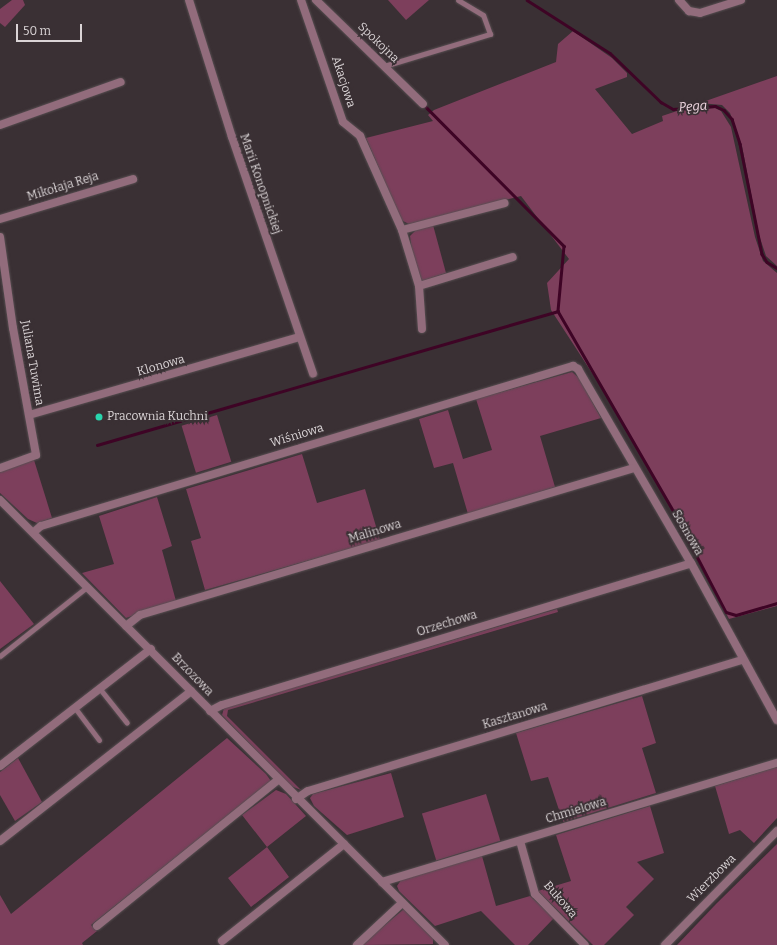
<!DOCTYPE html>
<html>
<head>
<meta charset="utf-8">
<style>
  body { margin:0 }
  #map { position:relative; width:777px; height:945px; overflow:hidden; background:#3a3034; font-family:Bitter,serif }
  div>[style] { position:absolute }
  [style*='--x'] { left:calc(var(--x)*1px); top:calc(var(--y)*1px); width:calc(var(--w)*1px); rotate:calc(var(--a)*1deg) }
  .green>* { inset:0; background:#7d3f5c; transform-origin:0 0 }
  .stream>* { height:2.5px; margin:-1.25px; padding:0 1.25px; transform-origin:1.25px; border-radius:1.25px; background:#3e0425 }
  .roads { filter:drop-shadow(0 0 1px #574e51) drop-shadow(0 0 1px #574e51) }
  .lane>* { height:5px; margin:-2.5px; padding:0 2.5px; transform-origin:2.5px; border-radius:2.5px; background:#926c7c }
  .street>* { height:8px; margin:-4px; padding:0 4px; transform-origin:4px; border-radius:4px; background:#926c7c }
  .dots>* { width:11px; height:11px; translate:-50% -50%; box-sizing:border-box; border:2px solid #3a3034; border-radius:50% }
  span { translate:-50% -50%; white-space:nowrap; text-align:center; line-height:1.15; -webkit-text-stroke:3.5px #3a3034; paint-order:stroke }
  .street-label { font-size:12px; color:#dad4d6 }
  .poi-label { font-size:12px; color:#dad4d6 }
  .left { translate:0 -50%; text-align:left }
  .water-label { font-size:13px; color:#f1d9e3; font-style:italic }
  .scale { position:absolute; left:16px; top:24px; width:66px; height:18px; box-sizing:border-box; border:2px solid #dad4d6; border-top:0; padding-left:5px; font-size:12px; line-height:14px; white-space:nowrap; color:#dad4d6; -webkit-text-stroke:3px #3a3034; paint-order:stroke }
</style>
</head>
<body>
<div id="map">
  <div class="green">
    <i style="clip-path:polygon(12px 0,23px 0,25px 5px,5px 27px,0 23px,0 9px)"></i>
    <i style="clip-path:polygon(388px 0,429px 0,406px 20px)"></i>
    <i style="clip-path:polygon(573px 31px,612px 58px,627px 73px,627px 77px,595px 89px,632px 134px,663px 121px,662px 116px,677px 111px,715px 108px,721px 111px,731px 127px,755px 237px,763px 261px,777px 273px,777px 606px,729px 619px,654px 477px,609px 399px,551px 310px,547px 283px,569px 259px,521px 196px,409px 224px,401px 220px,366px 138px,433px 121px,428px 115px,434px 110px,556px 62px,558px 44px)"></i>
    <i style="clip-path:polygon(777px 76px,777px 266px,766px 256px,759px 235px,742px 146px,730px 113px,722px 105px,700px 103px)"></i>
    <i style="clip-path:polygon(433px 225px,446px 273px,422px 281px,412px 252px,410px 236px,416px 230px)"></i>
    <i style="clip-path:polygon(572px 372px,579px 378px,601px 418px,540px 436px,555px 487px,468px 514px,453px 463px,434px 468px,419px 419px,448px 410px,463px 459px,492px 450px,476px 399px)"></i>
    <i style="left:217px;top:415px;width:49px;height:37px;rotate:73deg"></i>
    <i style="clip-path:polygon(302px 454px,317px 503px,365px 489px,380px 540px,205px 590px,191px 541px,201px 538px,186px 489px)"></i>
    <i style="clip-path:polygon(34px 460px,52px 518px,37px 523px,28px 519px,0 493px,0 471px)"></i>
    <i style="clip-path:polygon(157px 497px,172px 546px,162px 550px,176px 601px,126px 618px,82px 573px,114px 564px,99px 516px)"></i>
    <i style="clip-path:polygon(0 581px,34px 624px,0 649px)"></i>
    <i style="clip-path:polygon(557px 609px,558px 612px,228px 710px,227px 716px,301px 790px,291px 786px,222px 715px,224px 708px)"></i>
    <i style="clip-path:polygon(642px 696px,656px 743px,642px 748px,656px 793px,563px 822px,548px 777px,531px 781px,516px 733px)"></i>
    <i style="clip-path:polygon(227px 738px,266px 774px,271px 781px,91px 925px,97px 931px,82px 943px,83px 945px,0 945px,0 895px,11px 914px)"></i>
    <i style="clip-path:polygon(18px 758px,42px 802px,15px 821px,0 795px,0 772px)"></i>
    <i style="clip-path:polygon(777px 767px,777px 818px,754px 843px,740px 830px,729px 834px,715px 786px)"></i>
    <i style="clip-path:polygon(391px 773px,404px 817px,347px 835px,314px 806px,310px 798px,313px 794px)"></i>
    <i style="clip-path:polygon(276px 790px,286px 794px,306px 816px,267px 847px,289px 877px,251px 907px,228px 878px,267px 847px,242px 815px)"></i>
    <i style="left:486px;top:794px;width:49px;height:67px;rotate:73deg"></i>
    <i style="clip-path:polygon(650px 806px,664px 853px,637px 862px,654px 879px,626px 907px,634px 915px,604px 945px,593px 945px,538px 891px,571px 881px,556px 835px)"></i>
    <i style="clip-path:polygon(777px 844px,777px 945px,677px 945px,716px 904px)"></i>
    <i style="clip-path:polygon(482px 856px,496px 906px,530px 896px,554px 918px,528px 945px,515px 945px,481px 911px,435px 926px,399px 891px,397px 886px,401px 880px)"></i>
    <i style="clip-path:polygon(404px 909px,433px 938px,433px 944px,361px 945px)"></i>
  </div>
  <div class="stream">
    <i style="--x:527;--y:0;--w:98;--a:32.6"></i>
    <i style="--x:610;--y:53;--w:71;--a:43.9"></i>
    <i style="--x:661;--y:102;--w:14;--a:30"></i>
    <i style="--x:673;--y:109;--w:42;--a:-4.1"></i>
    <i style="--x:715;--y:106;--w:10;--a:24"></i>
    <i style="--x:724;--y:110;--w:12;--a:48"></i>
    <i style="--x:732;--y:119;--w:26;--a:72"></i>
    <i style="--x:740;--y:144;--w:112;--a:78.7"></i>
    <i style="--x:762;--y:254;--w:9;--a:58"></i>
    <i style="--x:767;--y:262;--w:12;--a:31"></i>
    <i style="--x:426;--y:107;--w:196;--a:45.2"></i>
    <i style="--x:564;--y:246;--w:65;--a:95.3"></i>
    <i style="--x:558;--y:311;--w:234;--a:60"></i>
    <i style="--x:675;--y:514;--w:110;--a:62.5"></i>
    <i style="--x:726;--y:612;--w:10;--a:17"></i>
    <i style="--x:736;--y:615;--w:43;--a:-16.3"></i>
    <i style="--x:97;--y:445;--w:480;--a:-16.2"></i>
  </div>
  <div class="roads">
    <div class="lane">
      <i style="--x:384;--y:66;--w:111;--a:-16.8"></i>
      <i style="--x:490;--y:34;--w:20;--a:-110"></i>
      <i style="--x:483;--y:15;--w:29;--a:-149"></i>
      <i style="--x:0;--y:656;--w:112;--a:-38.5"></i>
      <i style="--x:100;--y:689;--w:43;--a:51.5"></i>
      <i style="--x:75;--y:708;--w:40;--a:53"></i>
    </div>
    <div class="street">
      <i style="--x:189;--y:0;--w:144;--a:72.6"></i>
      <i style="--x:232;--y:137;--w:250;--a:71.1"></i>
      <i style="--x:301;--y:0;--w:129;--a:71"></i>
      <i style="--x:343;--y:122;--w:22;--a:39"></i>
      <i style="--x:360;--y:136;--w:103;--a:65.9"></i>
      <i style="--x:402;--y:230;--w:106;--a:-14.7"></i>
      <i style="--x:316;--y:0;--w:149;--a:44.2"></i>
      <i style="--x:679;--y:0;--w:15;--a:48"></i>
      <i style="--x:689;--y:11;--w:11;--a:10"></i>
      <i style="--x:700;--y:13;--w:43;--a:-17.6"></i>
      <i style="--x:0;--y:125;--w:128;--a:-19.6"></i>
      <i style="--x:0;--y:219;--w:139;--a:-16.7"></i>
      <i style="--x:402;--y:230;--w:59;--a:73.1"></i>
      <i style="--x:419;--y:286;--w:98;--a:-17.1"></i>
      <i style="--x:0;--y:237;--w:92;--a:81.9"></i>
      <i style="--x:13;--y:328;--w:129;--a:79.7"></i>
      <i style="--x:36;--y:455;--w:38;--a:160"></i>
      <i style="--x:419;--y:286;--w:43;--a:86"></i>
      <i style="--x:29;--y:415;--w:281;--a:-16.1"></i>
      <i style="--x:0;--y:500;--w:629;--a:45"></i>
      <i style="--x:34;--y:532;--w:9;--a:-41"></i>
      <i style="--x:41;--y:526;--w:556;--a:-16.74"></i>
      <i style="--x:573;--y:366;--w:6;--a:31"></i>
      <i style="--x:578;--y:369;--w:225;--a:59.8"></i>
      <i style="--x:691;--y:563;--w:179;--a:61.3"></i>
      <i style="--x:126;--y:626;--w:18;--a:-38"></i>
      <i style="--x:140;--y:615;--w:515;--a:-16.57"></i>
      <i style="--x:210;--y:711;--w:13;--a:-27"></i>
      <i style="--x:222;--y:705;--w:490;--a:-16.8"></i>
      <i style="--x:0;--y:766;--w:191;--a:-37.8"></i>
      <i style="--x:296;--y:799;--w:14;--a:-34"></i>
      <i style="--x:308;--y:791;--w:454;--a:-16.8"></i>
      <i style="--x:0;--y:841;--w:243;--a:-38.1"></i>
      <i style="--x:520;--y:841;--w:55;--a:74.2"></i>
      <i style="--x:535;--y:894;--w:71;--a:45.6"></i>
      <i style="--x:382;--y:882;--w:413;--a:-16.8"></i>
      <i style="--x:97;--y:926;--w:233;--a:-38.9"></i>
      <i style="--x:222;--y:941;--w:156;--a:-38.5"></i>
      <i style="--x:357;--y:945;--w:62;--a:-43"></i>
      <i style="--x:665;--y:945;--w:160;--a:-45.5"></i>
    </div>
  </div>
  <div class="dots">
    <i style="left:99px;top:417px;background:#29d5ad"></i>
  </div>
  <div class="street-label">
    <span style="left:378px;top:43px;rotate:44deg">Spokojna</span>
    <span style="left:343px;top:82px;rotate:72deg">Akacjowa</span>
    <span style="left:260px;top:184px;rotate:71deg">Marii Konopnickiej</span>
    <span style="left:63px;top:187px;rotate:-17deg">Mikołaja Reja</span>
    <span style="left:32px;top:363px;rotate:80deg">Juliana Tuwima</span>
    <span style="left:161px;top:366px;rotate:-16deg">Klonowa</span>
    <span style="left:297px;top:436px;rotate:-17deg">Wiśniowa</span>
    <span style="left:375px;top:532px;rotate:-17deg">Malinowa</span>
    <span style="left:687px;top:533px;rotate:60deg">Sosnowa</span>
    <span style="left:447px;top:624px;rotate:-17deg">Orzechowa</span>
    <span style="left:192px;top:675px;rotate:46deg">Brzozowa</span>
    <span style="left:515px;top:716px;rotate:-17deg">Kasztanowa</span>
    <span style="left:576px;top:811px;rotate:-17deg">Chmielowa</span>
    <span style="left:712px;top:879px;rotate:-45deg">Wierzbowa</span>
    <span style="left:560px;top:900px;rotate:49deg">Bukowa</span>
  </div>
  <div class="poi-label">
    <span class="left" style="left:107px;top:417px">Pracownia Kuchni</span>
  </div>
  <div class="water-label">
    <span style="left:693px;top:107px;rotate:-4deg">Pęga</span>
  </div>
  <div class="scale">50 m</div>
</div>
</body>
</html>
